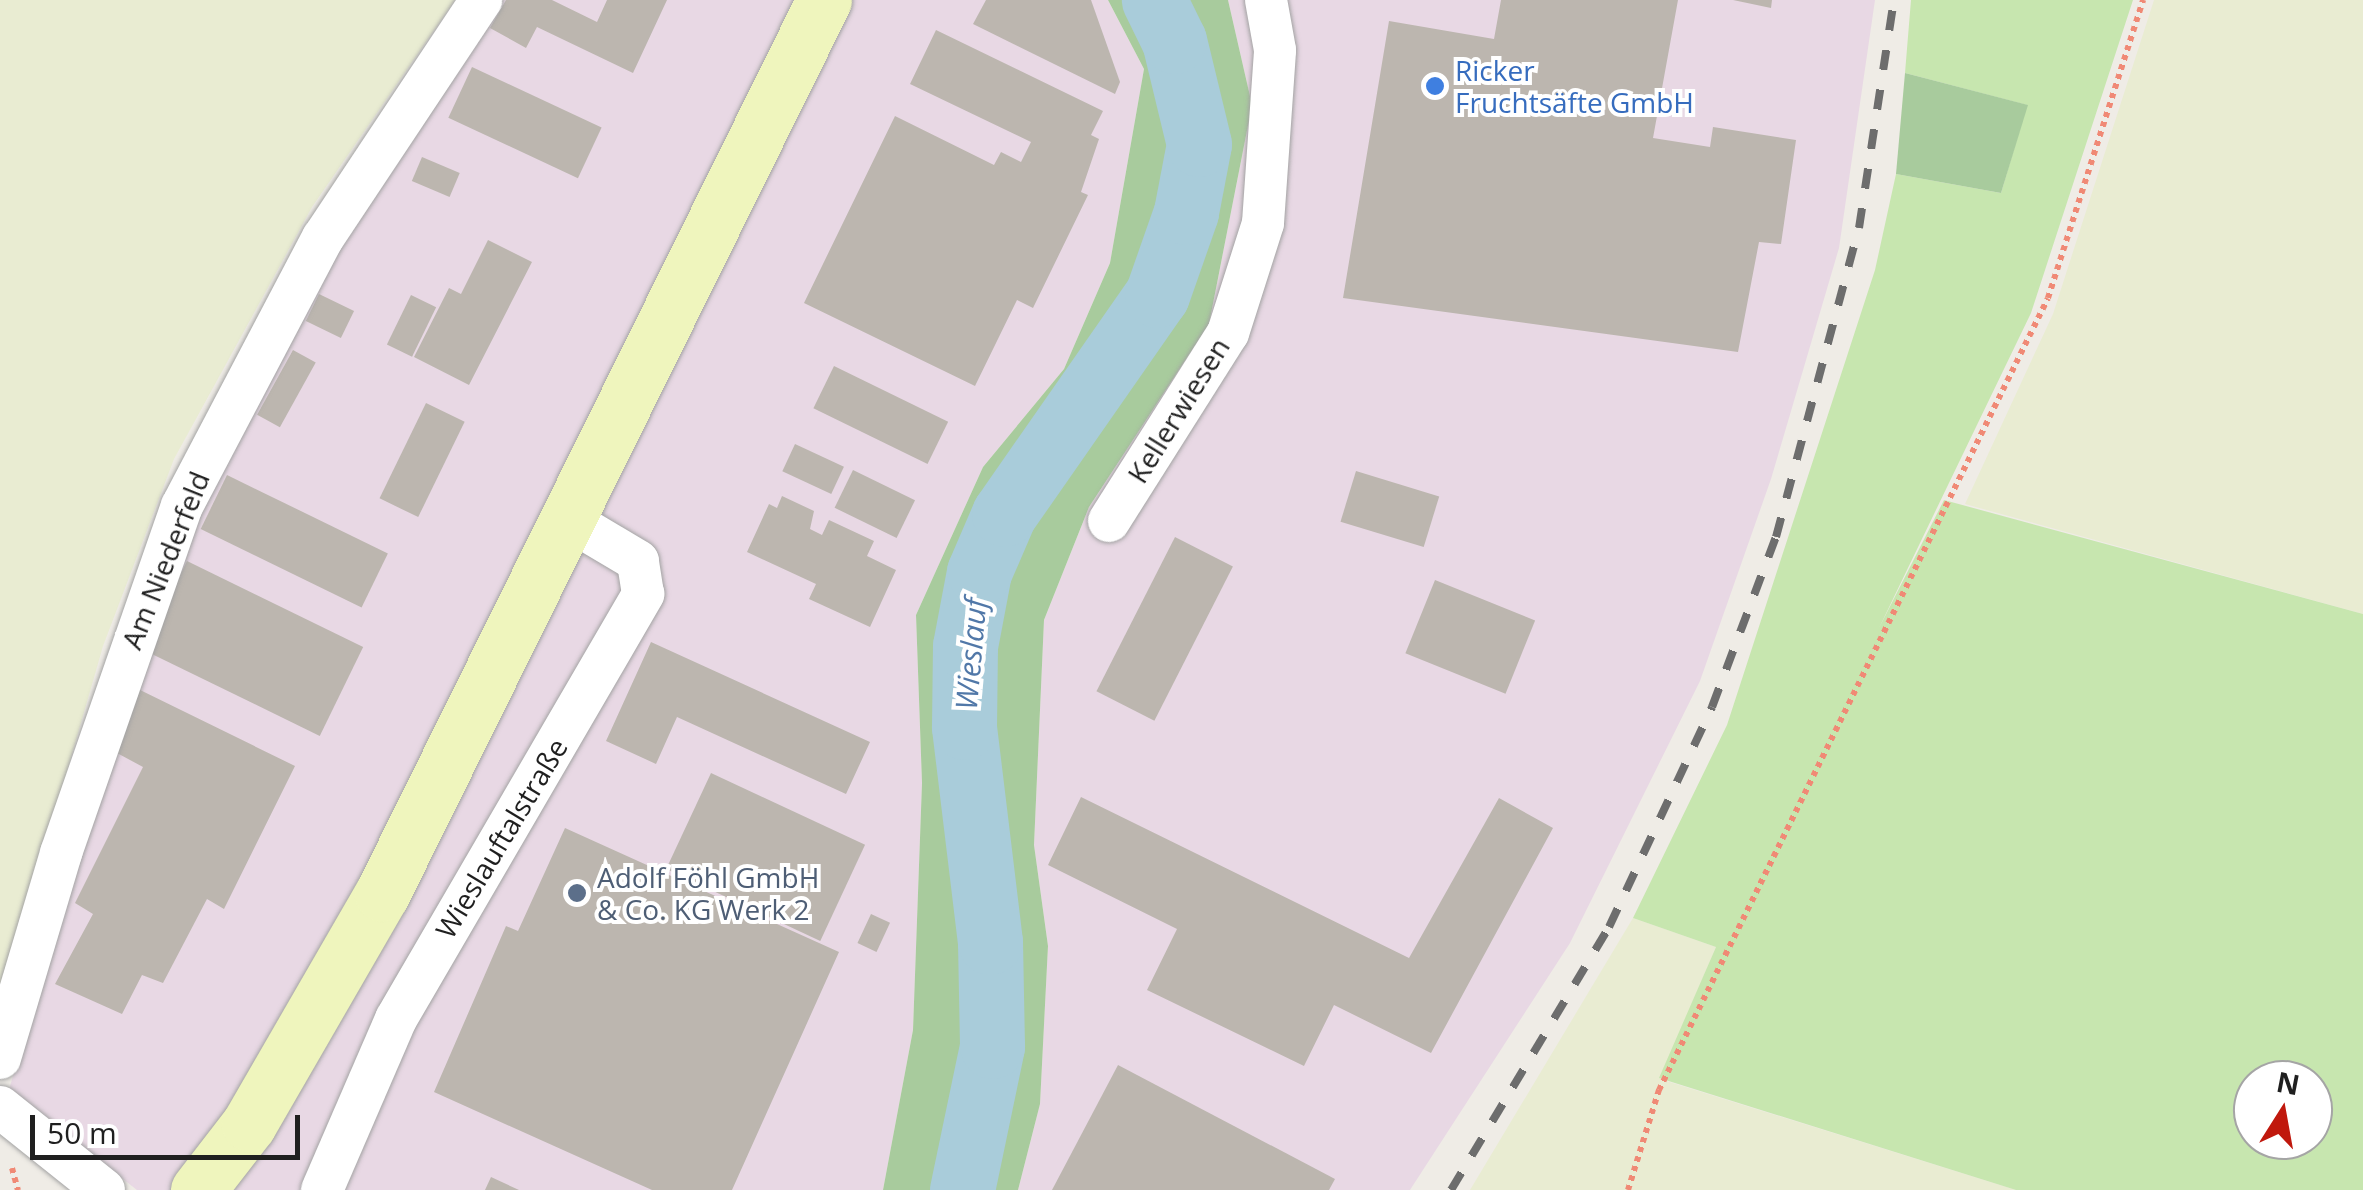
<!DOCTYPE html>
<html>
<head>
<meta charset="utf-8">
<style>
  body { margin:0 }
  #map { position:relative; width:2363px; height:1190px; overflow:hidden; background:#efece6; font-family:"Open Sans",sans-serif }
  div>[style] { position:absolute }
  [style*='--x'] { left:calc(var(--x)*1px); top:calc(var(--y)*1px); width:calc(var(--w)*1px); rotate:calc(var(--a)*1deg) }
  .industrial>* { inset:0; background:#e8d8e4 }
  .farmland>* { inset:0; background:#e9ecd2 }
  .grass>* { inset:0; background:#c7e6af }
  .forest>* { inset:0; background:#a8cb9d }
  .river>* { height:65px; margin:-32.5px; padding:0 32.5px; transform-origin:32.5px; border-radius:32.5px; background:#a9ccda }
  .building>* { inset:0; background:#bcb6af; transform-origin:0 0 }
  .path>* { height:6px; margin-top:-3px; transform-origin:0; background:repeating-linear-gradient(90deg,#f08975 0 5px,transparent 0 10px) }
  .roads { filter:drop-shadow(0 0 2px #a3a3a3) drop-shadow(0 0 2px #a3a3a3) }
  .street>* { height:42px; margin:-21px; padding:0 21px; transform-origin:21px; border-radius:21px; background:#fff }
  .secondary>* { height:55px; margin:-27.5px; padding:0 27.5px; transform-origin:27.5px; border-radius:27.5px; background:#eff5bd }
  .rail>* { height:8px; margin-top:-4px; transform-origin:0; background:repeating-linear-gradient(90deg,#6d6d6d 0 20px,transparent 0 40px) }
  .dots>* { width:28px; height:28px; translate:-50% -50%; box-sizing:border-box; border:5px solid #fff; border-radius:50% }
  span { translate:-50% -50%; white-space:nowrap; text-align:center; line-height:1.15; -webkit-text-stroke:8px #fff; paint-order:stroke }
  .shop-label { font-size:28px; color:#366cbe }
  .left { translate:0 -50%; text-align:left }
  .street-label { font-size:28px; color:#1f1f1f }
  .service-label { font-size:28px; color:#4e5e75 }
  .water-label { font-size:30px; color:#5178a8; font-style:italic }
  .north { position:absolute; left:2233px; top:1060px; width:100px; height:100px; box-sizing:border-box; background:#fff; border:2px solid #a5a5a5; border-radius:50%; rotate:11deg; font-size:28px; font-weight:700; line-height:40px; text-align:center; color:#1f1f1f }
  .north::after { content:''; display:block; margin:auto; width:35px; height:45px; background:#c0180d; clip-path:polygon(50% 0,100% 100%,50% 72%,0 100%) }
  .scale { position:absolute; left:30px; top:1115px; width:270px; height:45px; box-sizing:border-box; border:5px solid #1f1f1f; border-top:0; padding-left:12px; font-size:30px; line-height:35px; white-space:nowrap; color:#1f1f1f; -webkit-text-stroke:8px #fff; paint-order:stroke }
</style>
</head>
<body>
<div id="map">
  <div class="industrial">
    <i style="clip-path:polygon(496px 0,1108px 0,1144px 69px,1110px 263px,1064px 369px,983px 467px,916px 615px,922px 783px,913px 1030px,883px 1190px,137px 1190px,9px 1090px,125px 676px,317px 271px)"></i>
    <i style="clip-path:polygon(1228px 0,1875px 0,1839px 248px,1771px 479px,1700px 681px,1570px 943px,1410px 1190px,1018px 1190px,1040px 1104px,1048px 946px,1034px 845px,1044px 620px,1089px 507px,1209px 324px,1252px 105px)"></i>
  </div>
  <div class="farmland">
    <i style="clip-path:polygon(0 0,455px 0,312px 207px,174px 459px,103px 646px,0 1005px)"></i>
    <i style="clip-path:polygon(2154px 0,2363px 0,2363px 614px,1965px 504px,2053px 314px)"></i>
    <i style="clip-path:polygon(1633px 918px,1716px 947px,1660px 1079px,2016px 1190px,1470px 1190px)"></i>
  </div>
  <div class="grass">
    <i style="clip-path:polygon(evenodd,1911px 0,2133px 0,2031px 313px,1879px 628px,1944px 500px,2363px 614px,2363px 1190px,2016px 1190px,1659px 1078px,1716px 947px,1633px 918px,1727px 725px,1875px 270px,1896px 174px,2001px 193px,2027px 105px,1905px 73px,1911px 0,2253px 1080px,2313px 1080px,2313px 1140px,2253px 1140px,2253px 1080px)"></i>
  </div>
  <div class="forest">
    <i style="clip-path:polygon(1108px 0,1228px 0,1252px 105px,1209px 324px,1089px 507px,1044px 620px,1034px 845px,1048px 946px,1040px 1104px,1018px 1190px,883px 1190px,913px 1030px,922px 783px,916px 615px,983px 467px,1064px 369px,1110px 263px,1144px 69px)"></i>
    <i style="clip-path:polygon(1905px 73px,2028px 105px,2001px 193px,1896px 174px)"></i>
  </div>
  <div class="river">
    <i style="--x:962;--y:1190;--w:147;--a:-78.2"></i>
    <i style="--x:992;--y:1046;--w:104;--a:-91.1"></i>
    <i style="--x:990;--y:942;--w:217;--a:-96.9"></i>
    <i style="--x:964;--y:727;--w:81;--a:-89.3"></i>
    <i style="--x:965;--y:646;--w:75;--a:-79.3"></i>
    <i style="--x:979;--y:572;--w:63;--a:-66.7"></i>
    <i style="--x:1004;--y:514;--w:267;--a:-55.1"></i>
    <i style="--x:1157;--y:295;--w:88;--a:-70.7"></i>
    <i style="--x:1186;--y:212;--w:69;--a:-79.2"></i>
    <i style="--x:1199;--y:144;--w:106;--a:-103.6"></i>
    <i style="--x:1174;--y:41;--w:46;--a:-116"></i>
  </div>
  <div class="building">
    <i style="clip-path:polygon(506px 0,552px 0,597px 22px,607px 0,667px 0,633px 73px,537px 27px,526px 48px,490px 28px)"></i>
    <i style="clip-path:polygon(986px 0,1091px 0,1120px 82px,1115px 94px,973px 24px)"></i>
    <i style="clip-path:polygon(1501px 0,1678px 0,1653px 138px,1710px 147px,1713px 127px,1796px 140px,1781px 244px,1759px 242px,1738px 352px,1343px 298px,1389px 21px,1494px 39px)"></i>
    <i style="clip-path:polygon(1733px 0,1772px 0,1771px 8px)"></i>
    <i style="clip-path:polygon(936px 30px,1103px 111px,1091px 135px,1099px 139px,1081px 192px,1088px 195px,1033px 308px,1017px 300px,975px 386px,804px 303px,895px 116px,994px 165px,1001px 152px,1021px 162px,1031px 142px,910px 84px)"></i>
    <i style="left:472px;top:67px;width:143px;height:56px;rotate:25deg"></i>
    <i style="left:422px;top:157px;width:41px;height:26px;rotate:23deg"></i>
    <i style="clip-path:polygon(488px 240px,532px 262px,469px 385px,414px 357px,449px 288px,461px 294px)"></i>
    <i style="left:319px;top:294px;width:39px;height:30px;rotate:26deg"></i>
    <i style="left:411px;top:295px;width:28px;height:55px;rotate:26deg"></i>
    <i style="left:293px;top:350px;width:26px;height:74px;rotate:29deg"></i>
    <i style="left:834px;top:366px;width:127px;height:47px;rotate:26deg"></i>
    <i style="left:426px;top:403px;width:43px;height:106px;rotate:26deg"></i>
    <i style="left:795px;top:444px;width:54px;height:30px;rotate:25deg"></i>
    <i style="left:853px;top:470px;width:69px;height:42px;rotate:26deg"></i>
    <i style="left:1356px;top:471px;width:87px;height:53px;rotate:17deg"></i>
    <i style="left:227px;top:475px;width:179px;height:60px;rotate:26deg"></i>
    <i style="clip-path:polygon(782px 496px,814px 511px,810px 529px,822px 535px,829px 520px,874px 541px,867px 556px,896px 570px,870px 627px,809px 599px,816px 584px,747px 552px,769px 504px,777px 508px)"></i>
    <i style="left:1175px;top:537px;width:65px;height:173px;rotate:27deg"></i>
    <i style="left:187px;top:561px;width:196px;height:99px;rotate:26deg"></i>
    <i style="left:1435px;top:580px;width:108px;height:79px;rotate:22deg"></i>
    <i style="clip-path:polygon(651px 642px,870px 742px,846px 794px,677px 717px,656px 764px,606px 741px)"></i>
    <i style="clip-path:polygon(136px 688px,295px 766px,224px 909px,207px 899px,163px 983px,142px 975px,122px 1014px,55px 984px,93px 914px,75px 903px,143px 767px,104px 746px)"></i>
    <i style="left:711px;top:773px;width:170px;height:106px;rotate:25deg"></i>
    <i style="clip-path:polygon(1081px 797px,1409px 958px,1499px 798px,1553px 828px,1431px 1053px,1334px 1005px,1304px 1066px,1147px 990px,1177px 929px,1048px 865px)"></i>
    <i style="clip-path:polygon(565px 828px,839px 952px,732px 1190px,652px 1190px,434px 1092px,506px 926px,518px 931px)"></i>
    <i style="left:871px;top:914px;width:21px;height:32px;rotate:25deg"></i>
    <i style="clip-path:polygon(1118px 1065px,1335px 1179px,1329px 1190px,1052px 1190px)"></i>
    <i style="clip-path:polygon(491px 1177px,519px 1190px,485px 1190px)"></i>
  </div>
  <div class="path">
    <i style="--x:12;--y:1168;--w:23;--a:75"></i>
    <i style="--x:1628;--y:1190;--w:105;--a:-72.8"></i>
    <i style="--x:1659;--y:1090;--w:882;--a:-63.84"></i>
    <i style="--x:2048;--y:298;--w:313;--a:-72.3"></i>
  </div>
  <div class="roads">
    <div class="street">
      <i style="--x:1109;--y:521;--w:222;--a:-57.7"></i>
      <i style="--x:1228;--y:333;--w:115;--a:-72.3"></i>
      <i style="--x:1263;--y:223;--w:173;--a:-86"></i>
      <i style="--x:1275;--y:50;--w:51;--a:-100.2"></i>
      <i style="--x:0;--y:1058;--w:214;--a:-73.4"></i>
      <i style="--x:61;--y:853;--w:367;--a:-70.8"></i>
      <i style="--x:182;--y:506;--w:303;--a:-62.3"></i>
      <i style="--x:323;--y:238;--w:286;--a:-56.4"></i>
      <i style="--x:0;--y:1107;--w:133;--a:38.6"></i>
      <i style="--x:322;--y:1190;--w:186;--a:-66.6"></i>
      <i style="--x:396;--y:1019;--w:492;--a:-59.8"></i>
      <i style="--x:643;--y:594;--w:33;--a:-99"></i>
      <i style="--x:638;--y:561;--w:80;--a:-149.3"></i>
    </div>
    <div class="secondary">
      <i style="--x:198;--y:1190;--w:83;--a:-52.3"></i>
      <i style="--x:249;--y:1124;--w:266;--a:-60"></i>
      <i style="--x:382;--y:894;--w:997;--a:-63.69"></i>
    </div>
  </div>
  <div class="rail">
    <i style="--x:1451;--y:1190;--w:307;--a:-59"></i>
    <i style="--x:1609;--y:927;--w:243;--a:-64.9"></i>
    <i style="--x:1712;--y:707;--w:182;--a:-69.4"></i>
    <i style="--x:1776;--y:537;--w:320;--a:-75"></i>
    <i style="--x:1859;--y:228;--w:231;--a:-81.3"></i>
  </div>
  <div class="dots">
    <i style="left:1435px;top:86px;background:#3f7fe0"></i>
    <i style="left:577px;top:893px;background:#5c6f8a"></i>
  </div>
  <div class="shop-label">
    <span class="left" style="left:1455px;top:86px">Ricker<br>Fruchtsäfte GmbH</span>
  </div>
  <div class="street-label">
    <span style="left:1178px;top:410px;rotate:-58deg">Kellerwiesen</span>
    <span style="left:165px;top:560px;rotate:-68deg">Am Niederfeld</span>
    <span style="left:501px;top:838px;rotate:-59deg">Wieslauftalstraße</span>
  </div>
  <div class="service-label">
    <span class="left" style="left:597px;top:893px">Adolf Föhl GmbH<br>&amp; Co. KG Werk 2</span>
  </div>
  <div class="water-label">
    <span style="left:971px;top:654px;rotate:-85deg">Wieslauf</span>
  </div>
  <div class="north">N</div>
  <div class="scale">50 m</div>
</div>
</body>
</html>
